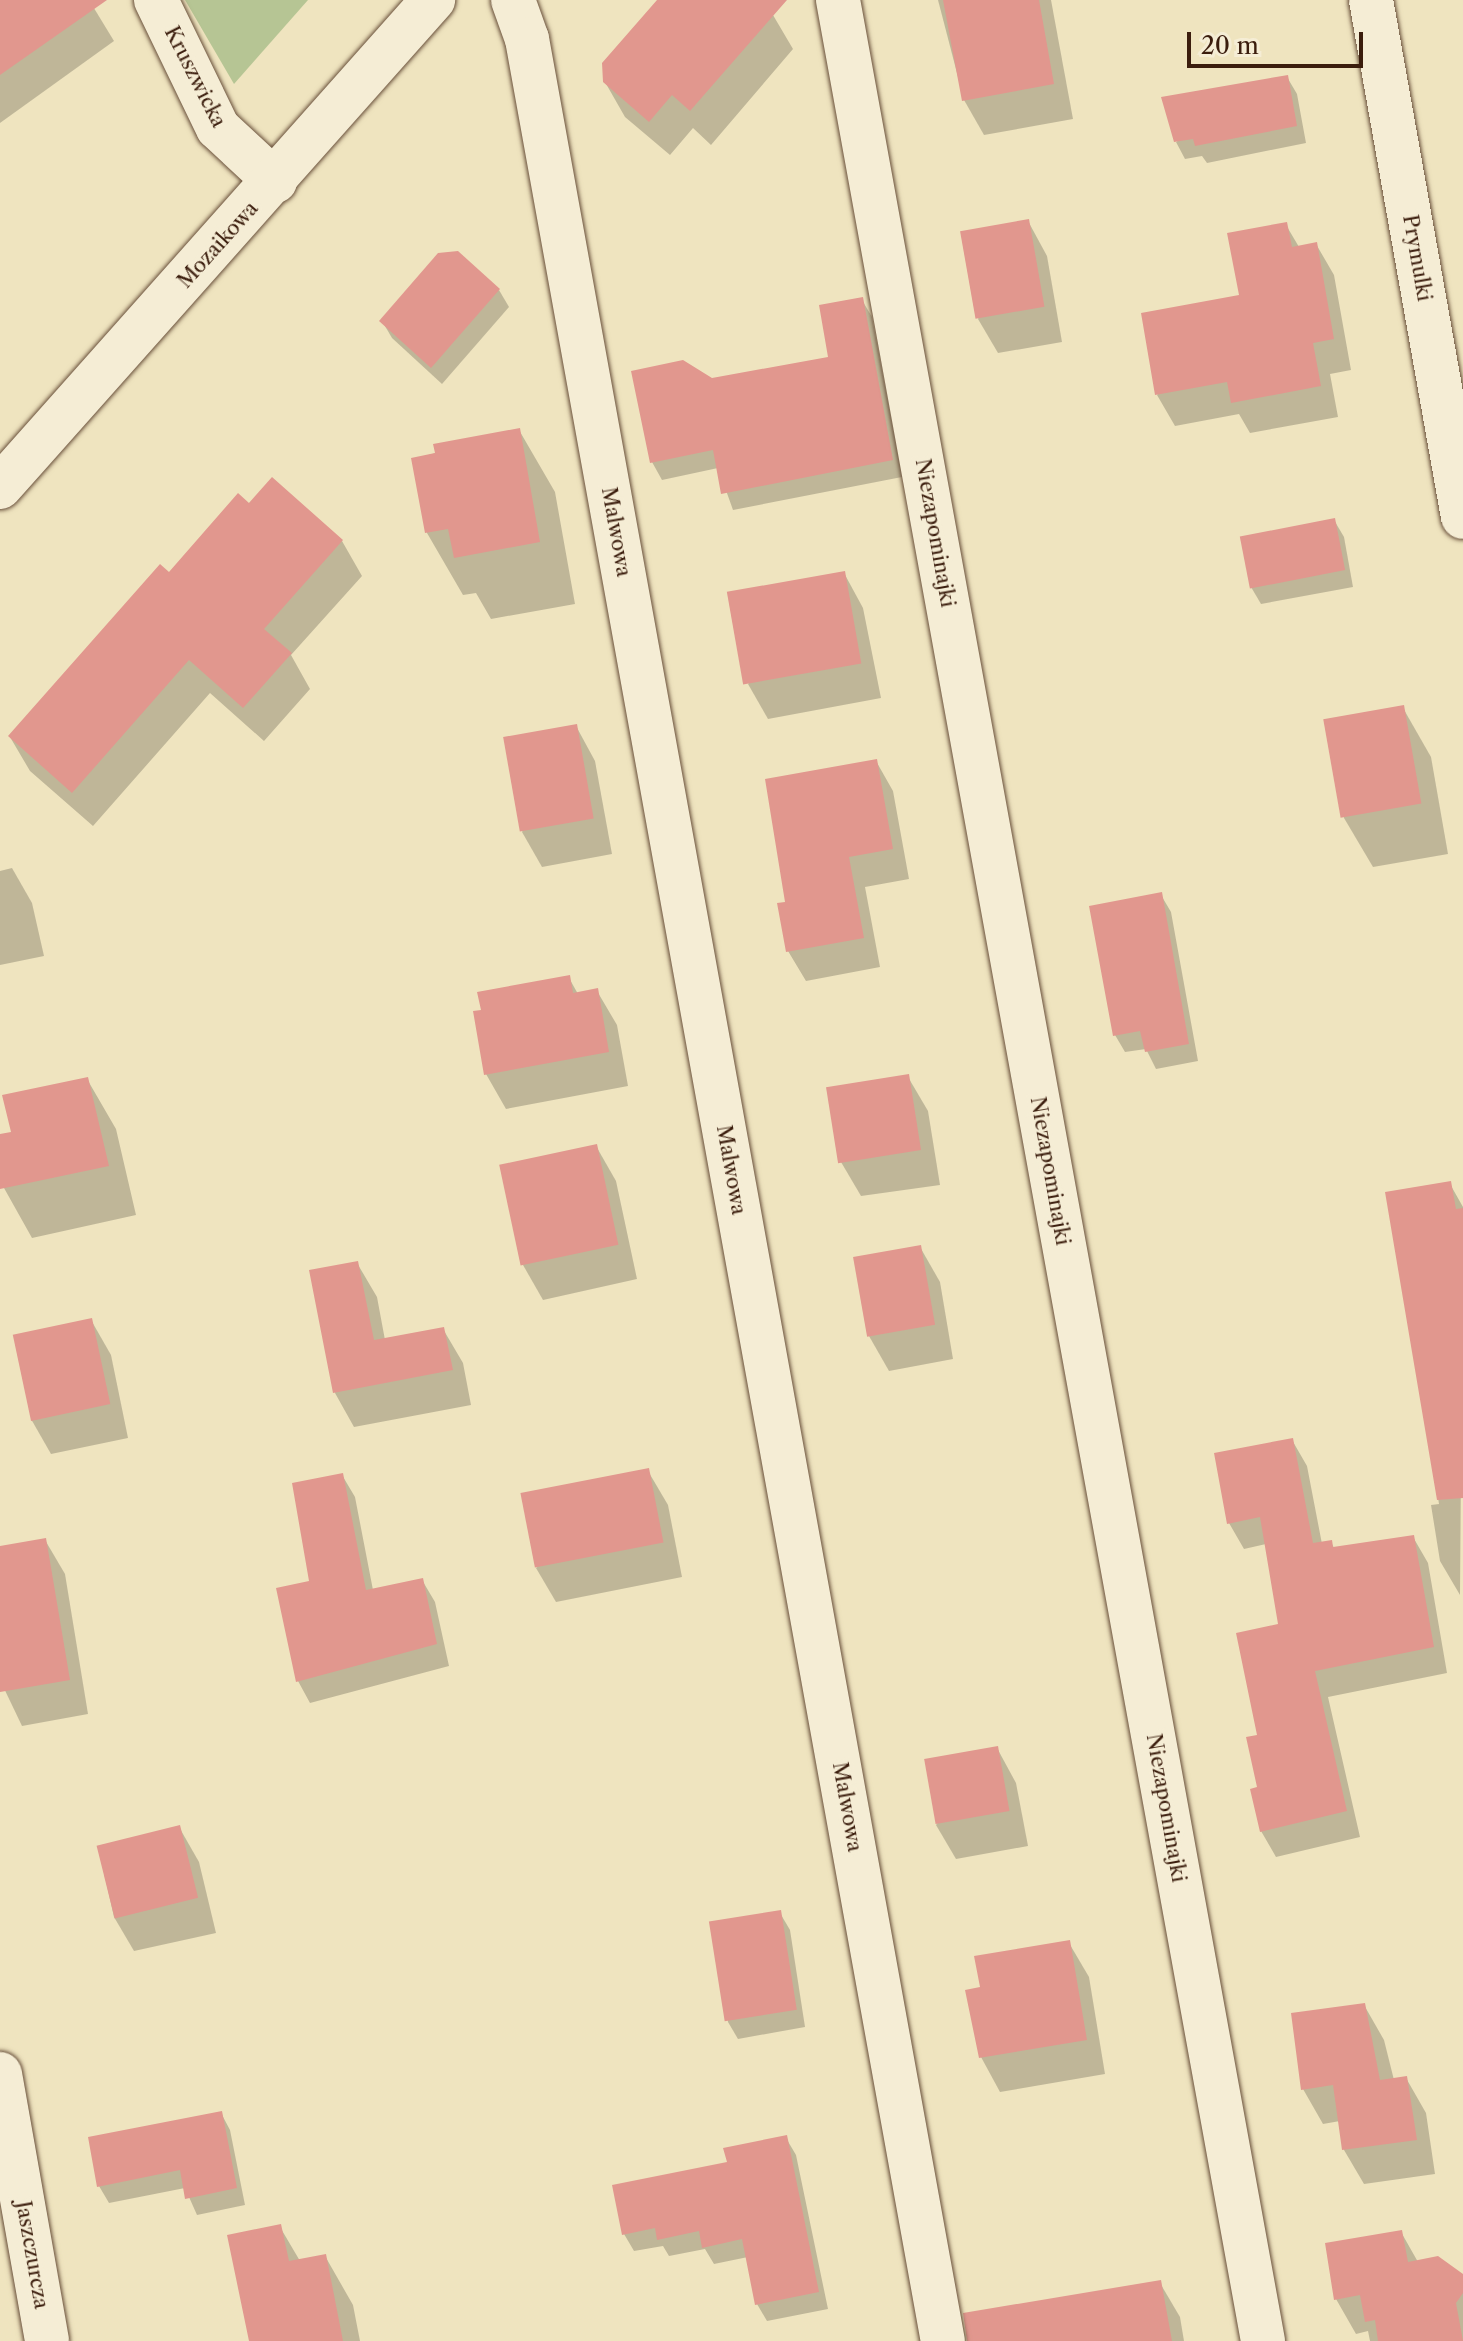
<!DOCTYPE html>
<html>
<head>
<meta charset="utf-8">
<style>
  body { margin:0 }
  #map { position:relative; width:1463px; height:2341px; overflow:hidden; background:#efe4bf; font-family:"Libre Caslon Text",serif }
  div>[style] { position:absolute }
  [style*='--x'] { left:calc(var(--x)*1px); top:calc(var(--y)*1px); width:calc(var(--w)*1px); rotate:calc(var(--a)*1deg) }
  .green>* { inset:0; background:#b6c594 }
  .shadow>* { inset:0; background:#0003 }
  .building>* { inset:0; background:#e1978e; transform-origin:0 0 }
  .roads { filter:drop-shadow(0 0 2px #684f3a) drop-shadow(0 0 2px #684f3a) }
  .minor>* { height:44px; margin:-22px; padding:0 22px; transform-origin:22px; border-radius:22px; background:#f5edd5 }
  span { translate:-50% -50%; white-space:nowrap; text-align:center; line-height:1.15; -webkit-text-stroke:8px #f5edd5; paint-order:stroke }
  .street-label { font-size:20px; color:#3b1d0d }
  .scale { position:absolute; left:1187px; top:32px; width:176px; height:36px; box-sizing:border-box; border:4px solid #3b1d0d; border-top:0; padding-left:10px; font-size:24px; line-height:28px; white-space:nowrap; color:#3b1d0d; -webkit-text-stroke:6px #f5edd5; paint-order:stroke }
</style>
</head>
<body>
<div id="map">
  <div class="green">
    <i style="clip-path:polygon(185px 0,308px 0,234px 84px)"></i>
  </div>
  <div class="shadow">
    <i style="clip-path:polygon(0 0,89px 0,114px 41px,0 123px)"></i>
    <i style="clip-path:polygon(660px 0,757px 0,773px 15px,793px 49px,711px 145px,693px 128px,670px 155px,625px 117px,605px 82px)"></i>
    <i style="clip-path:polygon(938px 0,1051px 0,1073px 119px,984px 135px,964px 100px)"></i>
    <i style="clip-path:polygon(1287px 77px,1297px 94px,1306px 143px,1207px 163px,1202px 156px,1185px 159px,1176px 142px)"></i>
    <i style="clip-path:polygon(1028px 221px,1047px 256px,1062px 342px,998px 353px,978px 319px)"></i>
    <i style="clip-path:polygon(1286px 225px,1299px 247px,1316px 244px,1334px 275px,1351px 370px,1330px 374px,1338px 417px,1250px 433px,1239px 414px,1175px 426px,1157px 395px,1241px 297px)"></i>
    <i style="clip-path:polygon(499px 290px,509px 307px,442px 384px,392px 338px,382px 321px)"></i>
    <i style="clip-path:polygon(862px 300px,872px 317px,902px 477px,733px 510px,718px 468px,662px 480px,652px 462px,712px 380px,831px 358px)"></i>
    <i style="clip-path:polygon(519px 430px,555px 492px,575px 604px,491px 619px,476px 593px,463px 595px,427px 533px,414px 459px)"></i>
    <i style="clip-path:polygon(273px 480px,342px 541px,362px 576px,291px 655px,310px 689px,264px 741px,210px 693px,93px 826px,30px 771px,10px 737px)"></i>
    <i style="clip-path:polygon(1334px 520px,1344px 537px,1353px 587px,1261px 604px,1251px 587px)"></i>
    <i style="clip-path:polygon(844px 573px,863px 608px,881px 698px,768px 719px,748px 684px)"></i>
    <i style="clip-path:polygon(1403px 708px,1431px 757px,1448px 854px,1373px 867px,1344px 818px,1326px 721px)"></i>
    <i style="clip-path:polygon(576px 726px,595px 761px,612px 854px,542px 867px,522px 832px)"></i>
    <i style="clip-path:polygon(876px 761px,893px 791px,909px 879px,865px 887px,880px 967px,806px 981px,788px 951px,788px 903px)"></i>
    <i style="clip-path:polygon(12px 868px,32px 903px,44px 956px,0 965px,0 871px)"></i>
    <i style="clip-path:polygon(1161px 895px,1171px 912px,1198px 1061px,1156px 1069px,1146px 1049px,1125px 1052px,1115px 1035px)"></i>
    <i style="clip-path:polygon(569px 978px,578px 994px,597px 991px,617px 1025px,628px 1086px,506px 1109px,486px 1074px)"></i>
    <i style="clip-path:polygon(908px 1077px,928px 1111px,940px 1185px,861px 1196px,841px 1162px,830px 1094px)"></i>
    <i style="clip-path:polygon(87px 1079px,116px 1129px,136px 1215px,32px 1238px,4px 1188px,0 1136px,13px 1133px)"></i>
    <i style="clip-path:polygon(596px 1146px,616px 1181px,637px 1279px,543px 1300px,523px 1265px)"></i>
    <i style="clip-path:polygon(1450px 1184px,1463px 1207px,1460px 1595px,1440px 1561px,1431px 1505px,1439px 1504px,1420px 1384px)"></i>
    <i style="clip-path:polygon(920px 1247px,940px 1282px,953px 1359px,889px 1371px,869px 1336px)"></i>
    <i style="clip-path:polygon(357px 1263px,377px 1297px,385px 1340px,443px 1329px,463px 1363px,471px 1405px,354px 1427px,335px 1393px)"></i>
    <i style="clip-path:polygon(91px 1320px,111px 1355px,128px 1438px,51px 1454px,31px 1419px)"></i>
    <i style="clip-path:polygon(1292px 1440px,1307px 1466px,1322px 1544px,1331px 1542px,1334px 1548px,1413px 1537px,1428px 1563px,1447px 1673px,1328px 1697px,1360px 1837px,1276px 1857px,1261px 1831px,1259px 1736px,1281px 1626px,1266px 1544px,1244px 1549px,1229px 1523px)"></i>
    <i style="clip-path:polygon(648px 1471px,668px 1505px,682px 1577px,556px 1602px,536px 1568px)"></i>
    <i style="clip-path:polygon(342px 1475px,355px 1497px,373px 1590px,422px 1580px,435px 1602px,449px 1666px,310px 1703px,298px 1681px,312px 1583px)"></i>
    <i style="clip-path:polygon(45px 1540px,65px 1574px,88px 1714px,22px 1726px,0 1680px,0 1548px)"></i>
    <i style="clip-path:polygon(997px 1748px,1016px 1783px,1028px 1846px,956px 1859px,936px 1825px)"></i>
    <i style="clip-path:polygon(179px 1827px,199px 1862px,216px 1933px,134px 1951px,114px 1917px,98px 1846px)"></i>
    <i style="clip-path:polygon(780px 1913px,790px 1930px,805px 2027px,738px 2039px,728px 2022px,712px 1924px)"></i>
    <i style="clip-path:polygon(1069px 1943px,1089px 1977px,1105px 2074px,1000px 2092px,981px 2057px,982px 1989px)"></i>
    <i style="clip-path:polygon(1364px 2005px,1384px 2040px,1394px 2080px,1406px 2078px,1426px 2113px,1435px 2174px,1364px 2184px,1344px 2150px,1340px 2121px,1323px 2124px,1303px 2089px)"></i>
    <i style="clip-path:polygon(221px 2113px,230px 2130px,245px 2205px,197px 2215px,185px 2188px,109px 2203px,99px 2186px)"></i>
    <i style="clip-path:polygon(786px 2138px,796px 2155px,828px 2309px,767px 2321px,757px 2304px,748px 2257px,714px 2264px,705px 2249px,669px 2256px,663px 2246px,634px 2251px,624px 2234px,729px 2164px)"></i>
    <i style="clip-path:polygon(280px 2227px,300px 2261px,325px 2256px,353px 2305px,360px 2341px,251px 2341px)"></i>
    <i style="clip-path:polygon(1401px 2232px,1418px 2262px,1463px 2276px,1463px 2341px,1370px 2341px,1368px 2331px,1356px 2334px,1336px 2299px)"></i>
    <i style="clip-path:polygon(1160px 2283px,1180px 2317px,1184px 2341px,1027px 2341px)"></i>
  </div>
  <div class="building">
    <i style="clip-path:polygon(0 0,107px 0,0 75px)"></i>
    <i style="clip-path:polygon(657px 0,787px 0,690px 111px,672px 95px,649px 122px,603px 82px,602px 63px)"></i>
    <i style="clip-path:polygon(943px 0,1039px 0,1054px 84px,962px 101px)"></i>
    <i style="clip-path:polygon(1288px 75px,1297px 126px,1195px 146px,1193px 139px,1174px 142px,1161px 97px)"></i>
    <i style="left:1029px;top:219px;width:89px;height:70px;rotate:80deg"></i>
    <i style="clip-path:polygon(1287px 222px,1292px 247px,1317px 242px,1334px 339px,1313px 343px,1321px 386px,1231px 403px,1227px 382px,1155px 395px,1141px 313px,1239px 295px,1227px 233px)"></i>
    <i style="clip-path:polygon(458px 251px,500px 289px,431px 368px,379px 321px,438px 253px)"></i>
    <i style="clip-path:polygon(863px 297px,893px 460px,721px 494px,713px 450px,650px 463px,631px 371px,683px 360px,712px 378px,828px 357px,819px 305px)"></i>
    <i style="clip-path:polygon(520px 428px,540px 542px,454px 558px,448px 529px,425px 533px,411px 458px,435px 453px,433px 444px)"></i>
    <i style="clip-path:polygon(272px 477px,343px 540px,264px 629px,292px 653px,243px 708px,189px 660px,72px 793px,8px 736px,160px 564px,169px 572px,238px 493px,249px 503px)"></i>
    <i style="left:1335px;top:518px;width:53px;height:97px;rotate:79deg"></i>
    <i style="left:845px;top:571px;width:94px;height:120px;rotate:80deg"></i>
    <i style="left:1404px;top:705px;width:100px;height:82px;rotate:80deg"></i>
    <i style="left:577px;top:724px;width:96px;height:75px;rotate:80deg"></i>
    <i style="clip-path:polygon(877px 759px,893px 849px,849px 857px,864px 938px,786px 952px,777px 903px,785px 902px,765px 779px)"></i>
    <i style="clip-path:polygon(1162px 892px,1189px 1044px,1145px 1052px,1140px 1031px,1113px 1036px,1089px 906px)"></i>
    <i style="clip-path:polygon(570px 975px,573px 993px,598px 988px,609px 1052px,484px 1075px,473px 1011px,481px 1010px,477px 992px)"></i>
    <i style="left:909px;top:1074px;width:77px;height:84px;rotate:81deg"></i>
    <i style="clip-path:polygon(88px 1077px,109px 1166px,0 1189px,0 1134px,11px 1132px,2px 1095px)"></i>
    <i style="left:597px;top:1144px;width:103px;height:100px;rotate:78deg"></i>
    <i style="clip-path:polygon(1451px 1181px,1456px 1209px,1463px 1208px,1463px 1498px,1437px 1500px,1385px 1192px)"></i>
    <i style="left:921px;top:1245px;width:81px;height:69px;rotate:80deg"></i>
    <i style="clip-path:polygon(358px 1261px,374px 1340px,444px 1327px,453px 1370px,333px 1393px,309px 1270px)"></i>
    <i style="left:92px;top:1318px;width:88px;height:81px;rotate:78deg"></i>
    <i style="clip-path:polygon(1293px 1438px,1313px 1543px,1332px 1540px,1333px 1547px,1414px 1535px,1434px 1647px,1315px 1671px,1347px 1811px,1260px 1832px,1250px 1789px,1257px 1787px,1246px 1737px,1257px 1735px,1236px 1633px,1278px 1624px,1260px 1517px,1227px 1524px,1214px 1453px)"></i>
    <i style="left:649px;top:1468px;width:76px;height:131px;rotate:79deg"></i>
    <i style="clip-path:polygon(343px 1473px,366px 1590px,423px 1578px,437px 1644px,296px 1682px,276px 1588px,309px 1581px,292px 1483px)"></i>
    <i style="clip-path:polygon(46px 1538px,70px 1680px,0 1692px,0 1546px)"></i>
    <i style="left:998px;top:1746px;width:66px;height:75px;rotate:80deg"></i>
    <i style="left:180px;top:1825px;width:75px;height:86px;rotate:76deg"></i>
    <i style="left:781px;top:1910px;width:101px;height:73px;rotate:81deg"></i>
    <i style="clip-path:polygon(1070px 1940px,1087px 2040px,979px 2058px,965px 1990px,980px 1987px,974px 1956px)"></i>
    <i style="clip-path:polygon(1365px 2003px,1380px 2080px,1407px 2076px,1417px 2140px,1342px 2150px,1333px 2085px,1301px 2090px,1291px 2013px)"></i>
    <i style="clip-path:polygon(222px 2111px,237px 2188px,185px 2199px,180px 2170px,97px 2187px,88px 2137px)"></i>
    <i style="clip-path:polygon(787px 2135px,819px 2292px,755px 2305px,742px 2239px,702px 2248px,699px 2231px,657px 2240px,655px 2228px,622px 2235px,612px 2185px,727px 2162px,723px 2148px)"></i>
    <i style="clip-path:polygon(281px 2224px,289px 2261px,326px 2254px,343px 2341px,249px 2341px,227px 2235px)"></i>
    <i style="clip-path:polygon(1402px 2230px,1408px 2262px,1438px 2256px,1463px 2274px,1463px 2293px,1456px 2303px,1463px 2341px,1378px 2341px,1375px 2320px,1365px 2322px,1360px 2295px,1334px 2300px,1325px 2243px)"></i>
    <i style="clip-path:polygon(1161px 2280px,1172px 2341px,967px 2341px,963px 2313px)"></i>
  </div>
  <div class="roads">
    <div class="minor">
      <i style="--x:156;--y:0;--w:142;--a:64.2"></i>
      <i style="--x:218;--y:128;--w:78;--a:42.9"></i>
      <i style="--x:513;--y:0;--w:41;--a:70.3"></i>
      <i style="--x:527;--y:39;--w:2339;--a:79.76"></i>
      <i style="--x:838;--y:0;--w:2379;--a:79.71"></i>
      <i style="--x:1371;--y:0;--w:525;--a:79.91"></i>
      <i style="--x:0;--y:487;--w:652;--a:-48.36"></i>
      <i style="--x:0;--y:2074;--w:271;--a:80"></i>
    </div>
  </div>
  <div class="street-label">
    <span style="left:195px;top:77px;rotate:63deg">Kruszwicka</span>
    <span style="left:218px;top:245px;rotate:-48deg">Mozaikowa</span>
    <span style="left:1417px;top:258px;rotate:80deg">Prymulki</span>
    <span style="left:616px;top:532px;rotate:80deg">Malwowa</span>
    <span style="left:935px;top:533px;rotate:80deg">Niezapominajki</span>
    <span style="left:731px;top:1170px;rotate:80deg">Malwowa</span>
    <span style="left:1050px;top:1171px;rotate:80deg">Niezapominajki</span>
    <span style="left:847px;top:1807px;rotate:80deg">Malwowa</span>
    <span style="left:1166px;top:1808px;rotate:80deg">Niezapominajki</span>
    <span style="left:32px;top:2255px;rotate:80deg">Jaszczurcza</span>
  </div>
  <div class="scale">20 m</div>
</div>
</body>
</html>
